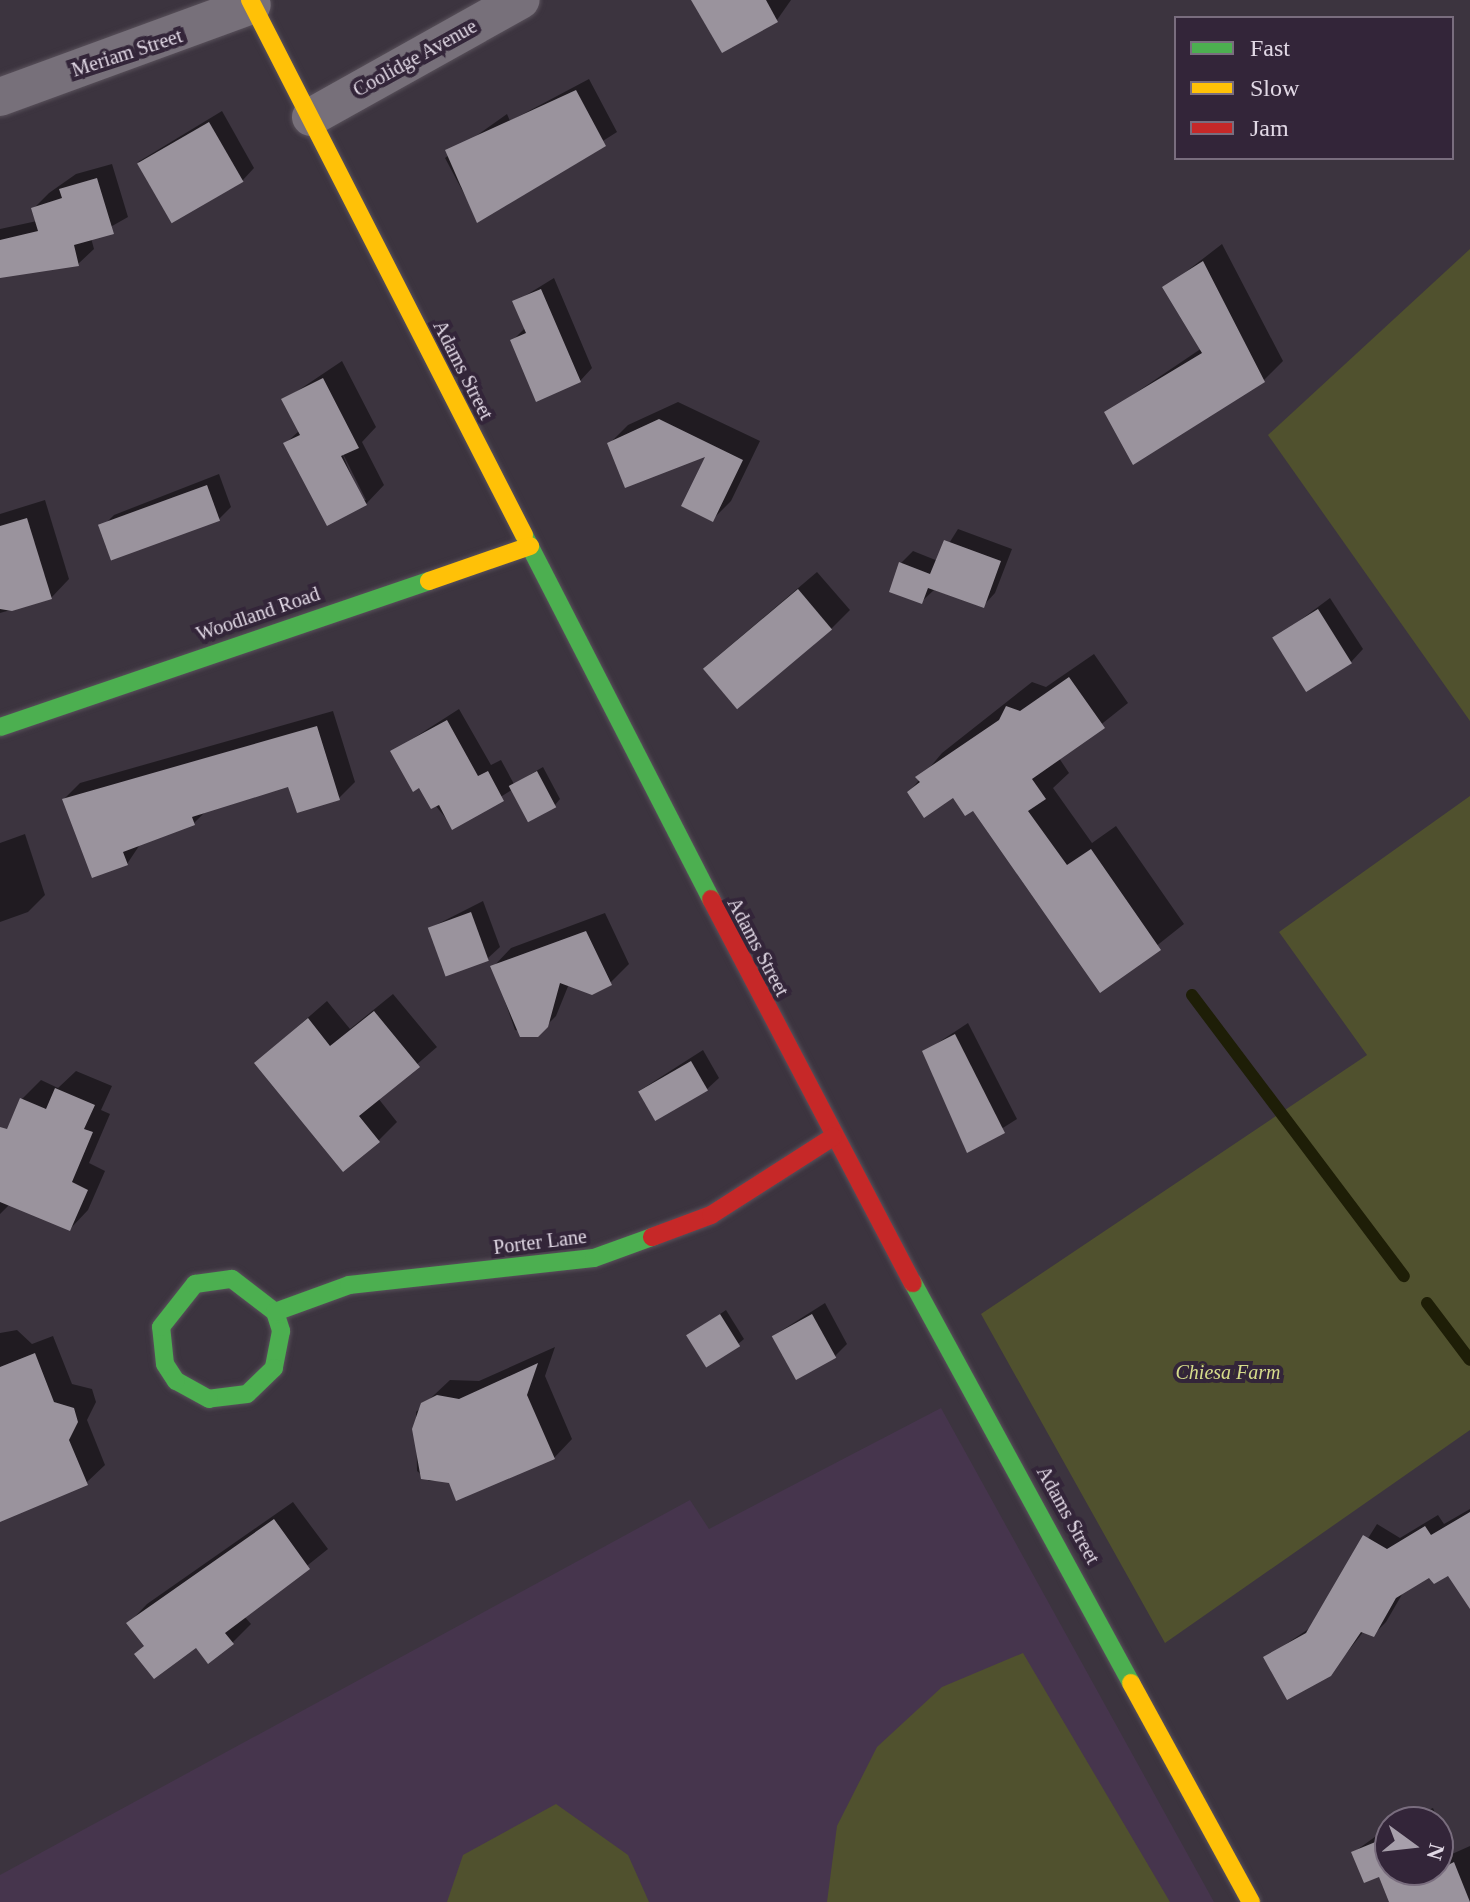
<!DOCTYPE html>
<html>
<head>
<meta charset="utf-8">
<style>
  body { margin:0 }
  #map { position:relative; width:1470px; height:1902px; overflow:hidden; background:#3c343f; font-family:Georgia,serif }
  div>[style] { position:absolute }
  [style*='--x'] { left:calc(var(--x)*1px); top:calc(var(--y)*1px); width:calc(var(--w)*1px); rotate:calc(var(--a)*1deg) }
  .built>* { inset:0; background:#46354d }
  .green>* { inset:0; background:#50512e }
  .shadow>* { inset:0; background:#0007 }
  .stream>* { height:12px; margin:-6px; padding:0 6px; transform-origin:6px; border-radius:6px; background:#1e1e07 }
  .building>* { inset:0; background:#9a939d; transform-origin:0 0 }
  .roads { filter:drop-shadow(0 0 2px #59515b) drop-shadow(0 0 2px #59515b) }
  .street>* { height:38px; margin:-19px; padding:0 19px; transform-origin:19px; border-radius:19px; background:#77707a }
  .fast>* { height:18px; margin:-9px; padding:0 9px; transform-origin:9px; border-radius:9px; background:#4caf50 }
  .slow>* { height:18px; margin:-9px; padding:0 9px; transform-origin:9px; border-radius:9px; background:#ffc107 }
  .jam>* { height:18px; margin:-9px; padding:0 9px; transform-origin:9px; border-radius:9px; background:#c62828 }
  span { translate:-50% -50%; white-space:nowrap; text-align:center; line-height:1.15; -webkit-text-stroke:8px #332539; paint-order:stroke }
  .street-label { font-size:20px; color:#e1d8e5 }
  .park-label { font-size:20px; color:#d6dc8b; font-style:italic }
  .legend { position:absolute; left:1174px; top:16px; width:280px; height:144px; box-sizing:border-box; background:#332539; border:2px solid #796d7e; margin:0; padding:10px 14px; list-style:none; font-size:24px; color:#e1d8e5 }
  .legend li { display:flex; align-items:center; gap:16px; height:40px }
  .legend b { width:40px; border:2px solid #796d7e }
  .north { position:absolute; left:1374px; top:1806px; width:80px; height:80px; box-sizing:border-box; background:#332539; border:2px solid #796d7e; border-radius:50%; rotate:105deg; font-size:22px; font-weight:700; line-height:32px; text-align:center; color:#e1d8e5 }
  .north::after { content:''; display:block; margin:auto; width:28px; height:36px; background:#a79fab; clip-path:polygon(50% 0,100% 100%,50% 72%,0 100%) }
</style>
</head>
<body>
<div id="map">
  <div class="built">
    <i style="clip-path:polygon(941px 1408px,1214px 1902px,0 1902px,0 1875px,690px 1500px,709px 1529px)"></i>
  </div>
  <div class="green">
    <i style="clip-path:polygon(1470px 249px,1470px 721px,1268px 435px)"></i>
    <i style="clip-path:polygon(1470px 796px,1470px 1430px,1165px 1643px,981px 1314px,1367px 1055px,1279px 932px)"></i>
    <i style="clip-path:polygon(1023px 1653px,1170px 1902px,827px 1902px,837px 1826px,877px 1747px,942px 1687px)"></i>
    <i style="clip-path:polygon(556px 1804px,628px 1855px,649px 1902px,447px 1902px,463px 1855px)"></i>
  </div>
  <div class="shadow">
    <i style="clip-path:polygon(703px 0,791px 0,777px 20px)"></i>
    <i style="clip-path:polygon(589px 79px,617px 132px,478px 220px,445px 158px,507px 114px,510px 121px)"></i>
    <i style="clip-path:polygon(222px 111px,254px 168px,242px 181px,138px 162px)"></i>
    <i style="clip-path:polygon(112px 164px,128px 217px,91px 238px,94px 249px,78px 264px,0 277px,0 229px,37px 221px,34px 208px,49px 193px,76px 174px)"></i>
    <i style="clip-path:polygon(1222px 244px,1283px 361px,1264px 380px,1106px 413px,1202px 348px,1165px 288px)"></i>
    <i style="clip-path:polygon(554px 278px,592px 368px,580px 381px,512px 341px,526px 327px,515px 302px)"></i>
    <i style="clip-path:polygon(evenodd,342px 361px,376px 427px,362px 442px,384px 485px,366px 504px,286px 443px,300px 430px,284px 400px,342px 361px,339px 446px,366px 500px,362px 500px,339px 446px)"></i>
    <i style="clip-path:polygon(678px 402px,760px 441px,731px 501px,713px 519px,709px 453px,609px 444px,628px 425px)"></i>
    <i style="clip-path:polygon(219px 474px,231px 507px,219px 519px,101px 528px,114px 515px)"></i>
    <i style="clip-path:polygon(45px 500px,69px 579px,51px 598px,0 613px,0 514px)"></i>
    <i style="clip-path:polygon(958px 529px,1012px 549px,995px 593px,983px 606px,934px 590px,921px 602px,901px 563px,913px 551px,938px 561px)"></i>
    <i style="clip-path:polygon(817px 572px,850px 610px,831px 629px,705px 667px)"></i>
    <i style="clip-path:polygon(1330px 598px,1363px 649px,1351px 662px,1275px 639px)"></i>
    <i style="clip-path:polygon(1094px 654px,1128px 703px,1059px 758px,1069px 773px,1053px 788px,1092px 843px,1116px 826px,1184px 924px,1101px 990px,974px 808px,953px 795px,909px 792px,942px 753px,1032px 682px,1046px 687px)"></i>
    <i style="clip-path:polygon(459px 709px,491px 765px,501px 760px,514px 784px,543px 767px,560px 799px,555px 805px,513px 789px,453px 827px,392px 752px)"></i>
    <i style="clip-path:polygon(333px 711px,355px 782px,339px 798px,290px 785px,207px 810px,194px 823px,141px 843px,127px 864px,64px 799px,80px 783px)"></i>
    <i style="clip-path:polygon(25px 834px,45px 895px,28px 912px,0 922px,0 843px)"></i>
    <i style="clip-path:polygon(483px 901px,500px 947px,487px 959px,430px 928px)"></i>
    <i style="clip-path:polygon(605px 913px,629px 964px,610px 983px,569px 984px,556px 1016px,537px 1035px,515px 1030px,493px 967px,511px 948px)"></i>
    <i style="clip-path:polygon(393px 994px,437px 1047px,378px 1098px,397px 1122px,378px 1141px,256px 1063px,327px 1001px,350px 1029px)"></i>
    <i style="clip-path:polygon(968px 1023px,1017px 1119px,968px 1150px,924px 1052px)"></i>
    <i style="clip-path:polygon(703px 1050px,719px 1078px,706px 1090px,639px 1091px)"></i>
    <i style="clip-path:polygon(76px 1071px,112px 1086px,101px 1110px,110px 1114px,89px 1163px,105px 1171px,88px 1210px,70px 1229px,10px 1204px,0 1214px,0 1145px,22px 1099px,41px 1080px,58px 1088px)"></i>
    <i style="clip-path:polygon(825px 1303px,847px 1344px,834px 1357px,773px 1336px)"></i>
    <i style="clip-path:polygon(726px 1310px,744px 1339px,738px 1344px,689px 1335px)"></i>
    <i style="clip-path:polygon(17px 1330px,32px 1344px,53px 1336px,72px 1384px,92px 1389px,96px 1402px,87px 1420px,105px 1465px,86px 1483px,0 1503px,0 1333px)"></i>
    <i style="clip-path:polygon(555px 1347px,545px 1376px,572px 1439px,554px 1458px,450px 1481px,429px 1481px,417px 1471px,416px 1412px,450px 1380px,479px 1381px)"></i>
    <i style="clip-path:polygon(293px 1502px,328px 1549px,244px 1616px,251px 1624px,232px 1643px,145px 1645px,129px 1623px,147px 1604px)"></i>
    <i style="clip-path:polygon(1470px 1509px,1470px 1575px,1429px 1576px,1404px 1591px,1386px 1622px,1373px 1635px,1364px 1631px,1330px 1674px,1265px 1658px,1313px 1626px,1377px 1524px,1400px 1538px,1438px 1515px,1444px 1524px)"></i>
    <i style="clip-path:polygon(1433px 1808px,1452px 1854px,1470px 1846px,1470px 1902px,1391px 1902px,1381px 1874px,1354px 1852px,1390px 1826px,1390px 1870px,1438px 1870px,1438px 1822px,1400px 1822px)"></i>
  </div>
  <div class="stream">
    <i style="--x:1192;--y:995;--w:352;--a:53"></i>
    <i style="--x:1427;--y:1303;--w:71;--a:53"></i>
  </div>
  <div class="building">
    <i style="clip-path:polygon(691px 0,766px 0,778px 22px,722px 53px)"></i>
    <i style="clip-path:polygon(576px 90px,606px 146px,477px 223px,445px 150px)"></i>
    <i style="left:209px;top:122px;width:69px;height:83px;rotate:60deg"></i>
    <i style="clip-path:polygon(97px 178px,114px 234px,74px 245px,79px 266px,0 278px,0 240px,38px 231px,31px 208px,62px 198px,59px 189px)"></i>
    <i style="clip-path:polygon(1203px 261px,1265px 382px,1133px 465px,1104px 412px,1202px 353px,1162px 287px)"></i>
    <i style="clip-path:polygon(541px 289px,581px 382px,536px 402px,510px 340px,526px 333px,512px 301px)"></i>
    <i style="clip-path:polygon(323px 378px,359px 448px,341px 456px,367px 505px,327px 526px,283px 443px,300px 435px,281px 399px)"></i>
    <i style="clip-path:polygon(659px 419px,743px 460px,713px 522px,681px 506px,705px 457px,625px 488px,607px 443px)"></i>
    <i style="left:207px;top:485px;width:38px;height:116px;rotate:70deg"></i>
    <i style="clip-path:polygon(27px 518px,52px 599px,12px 611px,0 609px,0 526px)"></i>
    <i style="clip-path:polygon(944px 540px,1001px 561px,984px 608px,928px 588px,922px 604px,889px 592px,899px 562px,930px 574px)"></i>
    <i style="left:798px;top:589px;width:53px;height:124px;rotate:50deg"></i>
    <i style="left:1318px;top:609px;width:64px;height:54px;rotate:58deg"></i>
    <i style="clip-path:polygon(1069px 677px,1105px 728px,1032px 779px,1046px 799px,1028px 811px,1067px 865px,1091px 849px,1161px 950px,1100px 993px,973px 811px,965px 816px,953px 798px,924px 818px,907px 792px,920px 782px,915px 777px,999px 720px,1006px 706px,1020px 711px)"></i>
    <i style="clip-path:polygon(447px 720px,478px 776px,488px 771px,504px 801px,452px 830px,439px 805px,431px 809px,419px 788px,413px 792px,390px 751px)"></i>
    <i style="clip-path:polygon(317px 726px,340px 800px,297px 813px,288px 787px,192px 817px,195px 825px,123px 852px,128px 865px,92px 878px,62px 799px)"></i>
    <i style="left:537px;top:771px;width:41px;height:32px;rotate:62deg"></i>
    <i style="left:471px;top:912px;width:52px;height:46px;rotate:70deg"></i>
    <i style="clip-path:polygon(586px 931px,612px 985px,592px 995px,560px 983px,548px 1027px,538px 1037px,520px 1037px,490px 966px)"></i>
    <i style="clip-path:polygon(374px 1011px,420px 1067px,359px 1116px,380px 1142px,343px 1172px,254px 1063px,308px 1018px,330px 1046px)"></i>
    <i style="clip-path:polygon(955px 1034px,1005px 1133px,967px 1153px,922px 1051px)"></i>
    <i style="left:691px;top:1061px;width:34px;height:61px;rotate:60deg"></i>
    <i style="clip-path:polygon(55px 1088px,95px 1105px,84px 1129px,93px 1132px,72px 1182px,88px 1190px,70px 1231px,0 1202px,0 1127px,7px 1129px,20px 1098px,46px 1109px)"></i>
    <i style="left:720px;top:1314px;width:38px;height:40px;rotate:58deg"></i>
    <i style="left:812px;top:1314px;width:50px;height:46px;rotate:61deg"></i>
    <i style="clip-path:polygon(35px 1353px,54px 1402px,74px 1408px,78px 1422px,69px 1440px,88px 1485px,0 1522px,0 1367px)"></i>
    <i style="clip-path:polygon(538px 1363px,527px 1395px,555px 1459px,456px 1501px,449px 1483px,421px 1479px,412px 1429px,421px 1403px,437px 1395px,459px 1399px)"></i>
    <i style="clip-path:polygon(1470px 1512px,1470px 1609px,1448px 1576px,1434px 1584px,1429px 1578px,1396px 1598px,1374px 1637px,1361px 1632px,1331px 1676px,1287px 1700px,1263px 1657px,1306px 1633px,1363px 1535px,1387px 1549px,1425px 1526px,1431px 1535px)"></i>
    <i style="clip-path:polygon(274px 1519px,310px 1569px,225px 1633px,234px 1644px,208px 1664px,196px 1648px,154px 1679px,134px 1654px,144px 1646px,126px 1623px)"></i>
    <i style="clip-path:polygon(1390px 1836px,1390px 1870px,1438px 1870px,1454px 1862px,1470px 1902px,1389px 1902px,1379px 1877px,1364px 1883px,1351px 1852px)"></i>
  </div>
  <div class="roads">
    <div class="street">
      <i style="--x:0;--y:97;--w:268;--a:-20.1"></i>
      <i style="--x:311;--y:117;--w:240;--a:-29.2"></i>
    </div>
    <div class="fast">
      <i style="--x:524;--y:535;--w:409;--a:62.8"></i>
      <i style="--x:0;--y:727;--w:453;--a:-18.8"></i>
      <i style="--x:913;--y:1283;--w:456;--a:61.4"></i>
      <i style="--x:275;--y:1312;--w:20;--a:72"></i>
      <i style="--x:281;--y:1331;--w:38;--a:101"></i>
      <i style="--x:274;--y:1368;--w:37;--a:136"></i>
      <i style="--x:247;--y:1394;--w:38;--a:173"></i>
      <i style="--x:209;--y:1399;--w:38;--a:-151"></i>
      <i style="--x:176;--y:1381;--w:20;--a:-123"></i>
      <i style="--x:165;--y:1364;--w:37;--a:-96"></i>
      <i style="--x:161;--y:1327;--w:55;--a:-51.7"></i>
      <i style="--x:195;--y:1284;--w:37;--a:-8"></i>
      <i style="--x:232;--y:1279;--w:54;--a:37.5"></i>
      <i style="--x:275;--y:1312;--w:79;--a:-20"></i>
      <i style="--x:349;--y:1285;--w:246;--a:-6.3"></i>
      <i style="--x:594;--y:1258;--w:62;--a:-19.9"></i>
    </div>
    <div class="slow">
      <i style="--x:250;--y:0;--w:601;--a:62.88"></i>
      <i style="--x:429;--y:581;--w:107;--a:-19.1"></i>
      <i style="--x:1131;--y:1683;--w:250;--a:61.3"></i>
    </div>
    <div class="jam">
      <i style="--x:711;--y:899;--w:434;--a:62.3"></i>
      <i style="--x:652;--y:1237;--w:63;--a:-20.4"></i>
      <i style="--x:711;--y:1215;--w:145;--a:-32.6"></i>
    </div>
  </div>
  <div class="street-label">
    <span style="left:127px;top:53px;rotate:-18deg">Meriam Street</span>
    <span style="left:415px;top:58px;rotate:-29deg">Coolidge Avenue</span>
    <span style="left:463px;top:370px;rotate:63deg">Adams Street</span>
    <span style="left:258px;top:614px;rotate:-19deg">Woodland Road</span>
    <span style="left:758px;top:947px;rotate:62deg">Adams Street</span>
    <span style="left:540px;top:1242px;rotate:-7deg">Porter Lane</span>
    <span style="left:1068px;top:1515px;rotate:61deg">Adams Street</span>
  </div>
  <div class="park-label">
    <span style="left:1228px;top:1372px">Chiesa Farm</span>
  </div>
  <ul class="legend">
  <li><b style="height:10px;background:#4caf50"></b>Fast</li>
  <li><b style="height:10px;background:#ffc107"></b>Slow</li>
  <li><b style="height:10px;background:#c62828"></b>Jam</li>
  </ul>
  <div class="north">N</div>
</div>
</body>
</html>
